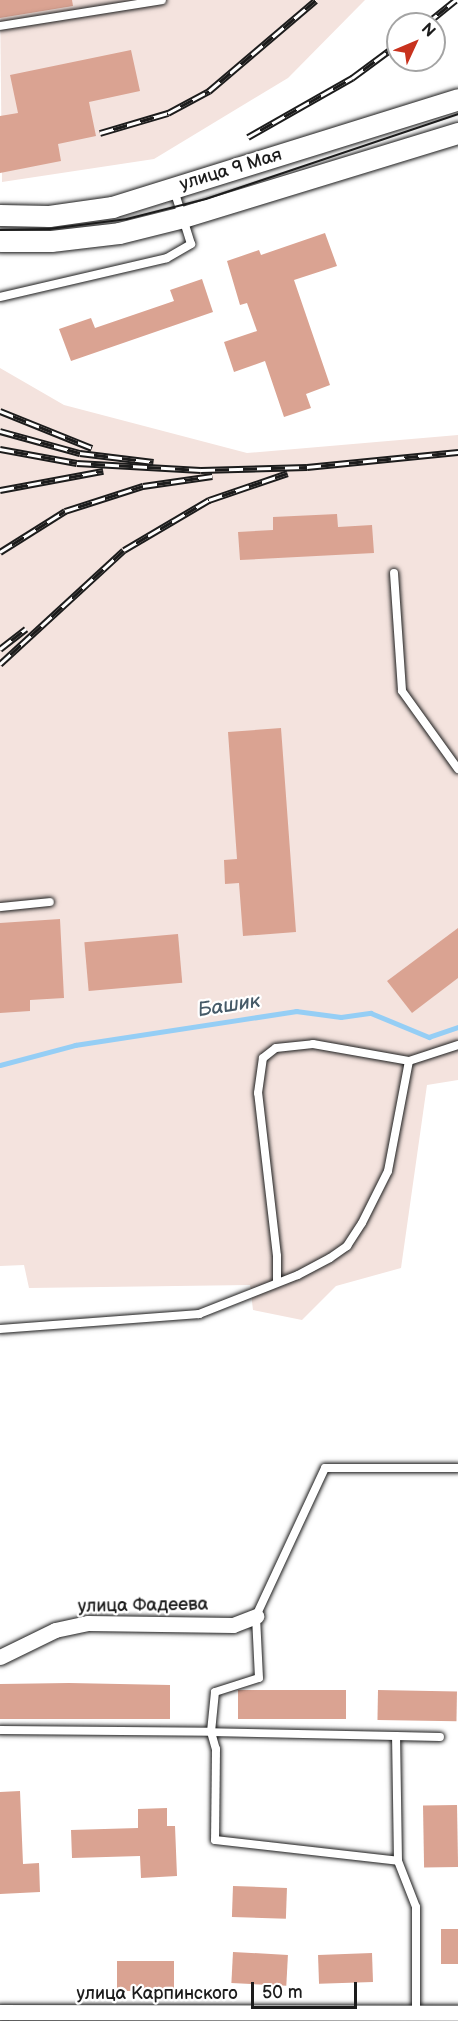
<!DOCTYPE html>
<html>
<head>
<meta charset="utf-8">
<style>
  body { margin:0 }
  #map { position:relative; width:458px; height:2021px; overflow:hidden; background:#fff; font-family:"Balsamiq Sans",sans-serif }
  div>[style] { position:absolute }
  [style*='--x'] { left:calc(var(--x)*1px); top:calc(var(--y)*1px); width:calc(var(--w)*1px); rotate:calc(var(--a)*1deg) }
  .built>* { inset:0; background:#f4e3de }
  .stream>* { height:4.5px; margin:-2.25px; padding:0 2.25px; transform-origin:2.25px; border-radius:2.25px; background:#95cef5 }
  .building>* { inset:0; background:#daa392; transform-origin:0 0 }
  .roads { filter:drop-shadow(0 0 2px #1c1c1c) drop-shadow(0 0 2px #1c1c1c) }
  .service>* { height:8px; margin:-4px; padding:0 4px; transform-origin:4px; border-radius:4px; background:#fff }
  .minor>* { height:15px; margin:-7.5px; padding:0 7.5px; transform-origin:7.5px; border-radius:7.5px; background:#fff }
  .secondary>* { height:21px; margin:-10.5px; padding:0 10.5px; transform-origin:10.5px; border-radius:10.5px; background:#fff }
  .tram>* { height:1.5px; margin:-0.75px; padding:0 0.75px; transform-origin:0.75px; border-radius:0.75px; background:#1c1c1c }
  .rail>* { height:7px; margin-top:-3.5px; transform-origin:0; background:repeating-linear-gradient(90deg,#fff 0 14px,#1c1c1c 0 28px); box-sizing:border-box; border-block:2px solid #1c1c1c }
  span { translate:-50% -50%; white-space:nowrap; text-align:center; line-height:1.15; -webkit-text-stroke:4.5px #fff; paint-order:stroke }
  .street-label { font-size:18px; color:#1c1c1c }
  .water-label { font-size:20px; color:#465a68; font-style:italic }
  .north { position:absolute; left:386px; top:12px; width:60px; height:60px; box-sizing:border-box; background:#fff; border:2px solid #a4a4a4; border-radius:50%; rotate:46deg; font-size:16px; font-weight:700; line-height:24px; text-align:center; color:#1c1c1c }
  .north::after { content:''; display:block; margin:auto; width:21px; height:27px; background:#c8321e; clip-path:polygon(50% 0,100% 100%,50% 72%,0 100%) }
  .scale { position:absolute; left:251px; top:1982px; width:106px; height:27px; box-sizing:border-box; border:3px solid #1c1c1c; border-top:0; padding-left:8px; font-size:18px; line-height:21px; white-space:nowrap; color:#1c1c1c; -webkit-text-stroke:4px #fff; paint-order:stroke }
</style>
</head>
<body>
<div id="map">
  <div class="built">
    <i style="clip-path:polygon(0 0,365px 0,288px 78px,154px 159px,2px 182px)"></i>
    <i style="clip-path:polygon(0 368px,64px 405px,247px 453px,458px 435px,458px 1080px,427px 1085px,401px 1268px,336px 1286px,302px 1320px,253px 1310px,250px 1285px,29px 1288px,24px 1265px,0 1266px)"></i>
  </div>
  <div class="stream">
    <i style="--x:0;--y:1065;--w:78;--a:-14.9"></i>
    <i style="--x:75;--y:1045;--w:224;--a:-8.7"></i>
    <i style="--x:296;--y:1011;--w:45;--a:7.6"></i>
    <i style="--x:341;--y:1017;--w:30;--a:-8"></i>
    <i style="--x:371;--y:1013;--w:63;--a:22.5"></i>
    <i style="--x:429;--y:1037;--w:31;--a:-19"></i>
  </div>
  <div class="building">
    <i style="clip-path:polygon(0 0,72px 0,73px 6px,0 18px)"></i>
    <i style="clip-path:polygon(131px 50px,140px 91px,89px 102px,96px 136px,58px 144px,61px 161px,0 173px,0 116px,18px 113px,10px 75px)"></i>
    <i style="clip-path:polygon(325px 233px,337px 266px,294px 280px,330px 385px,306px 394px,311px 408px,284px 417px,265px 361px,234px 372px,224px 342px,257px 331px,247px 303px,240px 305px,227px 261px,259px 250px,261px 255px)"></i>
    <i style="clip-path:polygon(202px 279px,213px 312px,71px 361px,59px 329px,91px 318px,95px 328px,174px 301px,170px 290px)"></i>
    <i style="clip-path:polygon(337px 514px,338px 527px,372px 525px,374px 553px,240px 560px,238px 532px,273px 530px,273px 517px)"></i>
    <i style="clip-path:polygon(281px 728px,296px 932px,243px 936px,239px 883px,225px 884px,224px 860px,237px 859px,228px 732px)"></i>
    <i style="clip-path:polygon(60px 919px,64px 998px,30px 1000px,30px 1011px,0 1013px,0 923px)"></i>
    <i style="clip-path:polygon(458px 928px,458px 978px,412px 1013px,387px 981px)"></i>
    <i style="left:178px;top:934px;width:49px;height:94px;rotate:85deg"></i>
    <i style="clip-path:polygon(69px 1683px,170px 1685px,170px 1719px,0 1719px,0 1684px)"></i>
    <i style="left:346px;top:1690px;width:29px;height:108px;rotate:90deg"></i>
    <i style="left:378px;top:1690px;width:79px;height:30px;rotate:1deg"></i>
    <i style="clip-path:polygon(20px 1791px,23px 1864px,39px 1863px,40px 1892px,0 1894px,0 1792px)"></i>
    <i style="left:457px;top:1805px;width:62px;height:34px;rotate:89deg"></i>
    <i style="clip-path:polygon(167px 1808px,167px 1826px,175px 1826px,177px 1876px,141px 1878px,140px 1856px,72px 1858px,71px 1830px,138px 1828px,138px 1809px)"></i>
    <i style="left:233px;top:1886px;width:54px;height:31px;rotate:2deg"></i>
    <i style="left:441px;top:1929px;width:17px;height:35px"></i>
    <i style="left:233px;top:1952px;width:55px;height:31px;rotate:3deg"></i>
    <i style="left:372px;top:1953px;width:29px;height:54px;rotate:88deg"></i>
    <i style="left:117px;top:1961px;width:57px;height:30px"></i>
  </div>
  <div class="roads">
    <div class="service">
      <i style="--x:0;--y:26;--w:164;--a:-9.1"></i>
      <i style="--x:0;--y:297;--w:171;--a:-13.1"></i>
      <i style="--x:167;--y:258;--w:28;--a:-30"></i>
      <i style="--x:191;--y:244;--w:57;--a:-107.5"></i>
      <i style="--x:394;--y:573;--w:118;--a:86.1"></i>
      <i style="--x:402;--y:691;--w:96;--a:54.3"></i>
      <i style="--x:0;--y:907;--w:50;--a:-5.7"></i>
      <i style="--x:277;--y:1282;--w:26;--a:-90"></i>
      <i style="--x:277;--y:1256;--w:164;--a:-96.6"></i>
      <i style="--x:258;--y:1093;--w:35;--a:-82"></i>
      <i style="--x:263;--y:1058;--w:16;--a:-38"></i>
      <i style="--x:276;--y:1048;--w:37;--a:-6"></i>
      <i style="--x:313;--y:1044;--w:97;--a:10"></i>
      <i style="--x:409;--y:1061;--w:52;--a:-18.1"></i>
      <i style="--x:0;--y:1329;--w:200;--a:-4.3"></i>
      <i style="--x:199;--y:1314;--w:106;--a:-21.5"></i>
      <i style="--x:298;--y:1275;--w:36;--a:-28"></i>
      <i style="--x:330;--y:1258;--w:21;--a:-35"></i>
      <i style="--x:347;--y:1246;--w:27;--a:-57"></i>
      <i style="--x:362;--y:1223;--w:58;--a:-63.4"></i>
      <i style="--x:388;--y:1171;--w:112;--a:-79.2"></i>
      <i style="--x:0;--y:1730;--w:211;--a:0.5"></i>
      <i style="--x:211;--y:1732;--w:40;--a:-84.3"></i>
      <i style="--x:215;--y:1692;--w:46;--a:-17.7"></i>
      <i style="--x:259;--y:1678;--w:62;--a:-92.8"></i>
      <i style="--x:256;--y:1616;--w:163;--a:-65"></i>
      <i style="--x:325;--y:1468;--w:133;--a:0"></i>
      <i style="--x:396;--y:1736;--w:185;--a:-178.8"></i>
      <i style="--x:211;--y:1732;--w:18;--a:74"></i>
      <i style="--x:216;--y:1749;--w:91;--a:90.6"></i>
      <i style="--x:215;--y:1840;--w:184;--a:6.5"></i>
      <i style="--x:398;--y:1861;--w:49;--a:68.6"></i>
      <i style="--x:416;--y:1907;--w:106;--a:90"></i>
      <i style="--x:398;--y:1861;--w:125;--a:-90.9"></i>
      <i style="--x:396;--y:1736;--w:44;--a:1.3"></i>
    </div>
    <div class="minor">
      <i style="--x:0;--y:1657;--w:61;--a:-26.1"></i>
      <i style="--x:55;--y:1630;--w:34;--a:-12"></i>
      <i style="--x:88;--y:1623;--w:145;--a:0.8"></i>
      <i style="--x:233;--y:1625;--w:25;--a:-21"></i>
      <i style="--x:0;--y:2012;--w:458;--a:0.1"></i>
    </div>
    <div class="secondary">
      <i style="--x:0;--y:215;--w:49;--a:1.2"></i>
      <i style="--x:49;--y:216;--w:64;--a:-8.1"></i>
      <i style="--x:112;--y:207;--w:362;--a:-17.3"></i>
      <i style="--x:0;--y:241;--w:51;--a:0"></i>
      <i style="--x:51;--y:241;--w:68;--a:-6.7"></i>
      <i style="--x:119;--y:233;--w:66;--a:-14"></i>
      <i style="--x:183;--y:217;--w:288;--a:-17"></i>
    </div>
  </div>
  <div class="tram">
    <i style="--x:0;--y:230;--w:49;--a:-1.2"></i>
    <i style="--x:49;--y:229;--w:79;--a:-7.3"></i>
    <i style="--x:127;--y:219;--w:81;--a:-14.2"></i>
    <i style="--x:206;--y:199;--w:266;--a:-18.6"></i>
  </div>
  <div class="rail">
    <i style="--x:426;--y:24;--w:38;--a:-39"></i>
    <i style="--x:100;--y:133;--w:71;--a:-16.4"></i>
    <i style="--x:168;--y:113;--w:47;--a:-28.2"></i>
    <i style="--x:209;--y:91;--w:140;--a:-40.4"></i>
    <i style="--x:248;--y:137;--w:120;--a:-29.6"></i>
    <i style="--x:352;--y:78;--w:57;--a:-36.5"></i>
    <i style="--x:0;--y:411;--w:99;--a:21.9"></i>
    <i style="--x:0;--y:431;--w:83;--a:15.4"></i>
    <i style="--x:80;--y:453;--w:74;--a:7"></i>
    <i style="--x:0;--y:449;--w:78;--a:10.3"></i>
    <i style="--x:77;--y:463;--w:124;--a:3.2"></i>
    <i style="--x:201;--y:470;--w:106;--a:-1.6"></i>
    <i style="--x:307;--y:467;--w:152;--a:-5.7"></i>
    <i style="--x:0;--y:490;--w:105;--a:-10.5"></i>
    <i style="--x:0;--y:552;--w:77;--a:-32.2"></i>
    <i style="--x:65;--y:511;--w:82;--a:-17.8"></i>
    <i style="--x:143;--y:486;--w:70;--a:-8.2"></i>
    <i style="--x:0;--y:649;--w:33;--a:-38"></i>
    <i style="--x:0;--y:664;--w:168;--a:-42.6"></i>
    <i style="--x:124;--y:550;--w:99;--a:-30.5"></i>
    <i style="--x:209;--y:500;--w:83;--a:-18.9"></i>
  </div>
  <div class="street-label">
    <span style="left:231px;top:170px;rotate:-17deg">улица 9 Мая</span>
    <span style="left:143px;top:1606px;rotate:-1deg">улица Фадеева</span>
    <span style="left:157px;top:1994px">улица Карпинского</span>
  </div>
  <div class="water-label">
    <span style="left:229px;top:1006px;rotate:-9deg">Башик</span>
  </div>
  <div class="north">N</div>
  <div class="scale">50 m</div>
</div>
</body>
</html>
